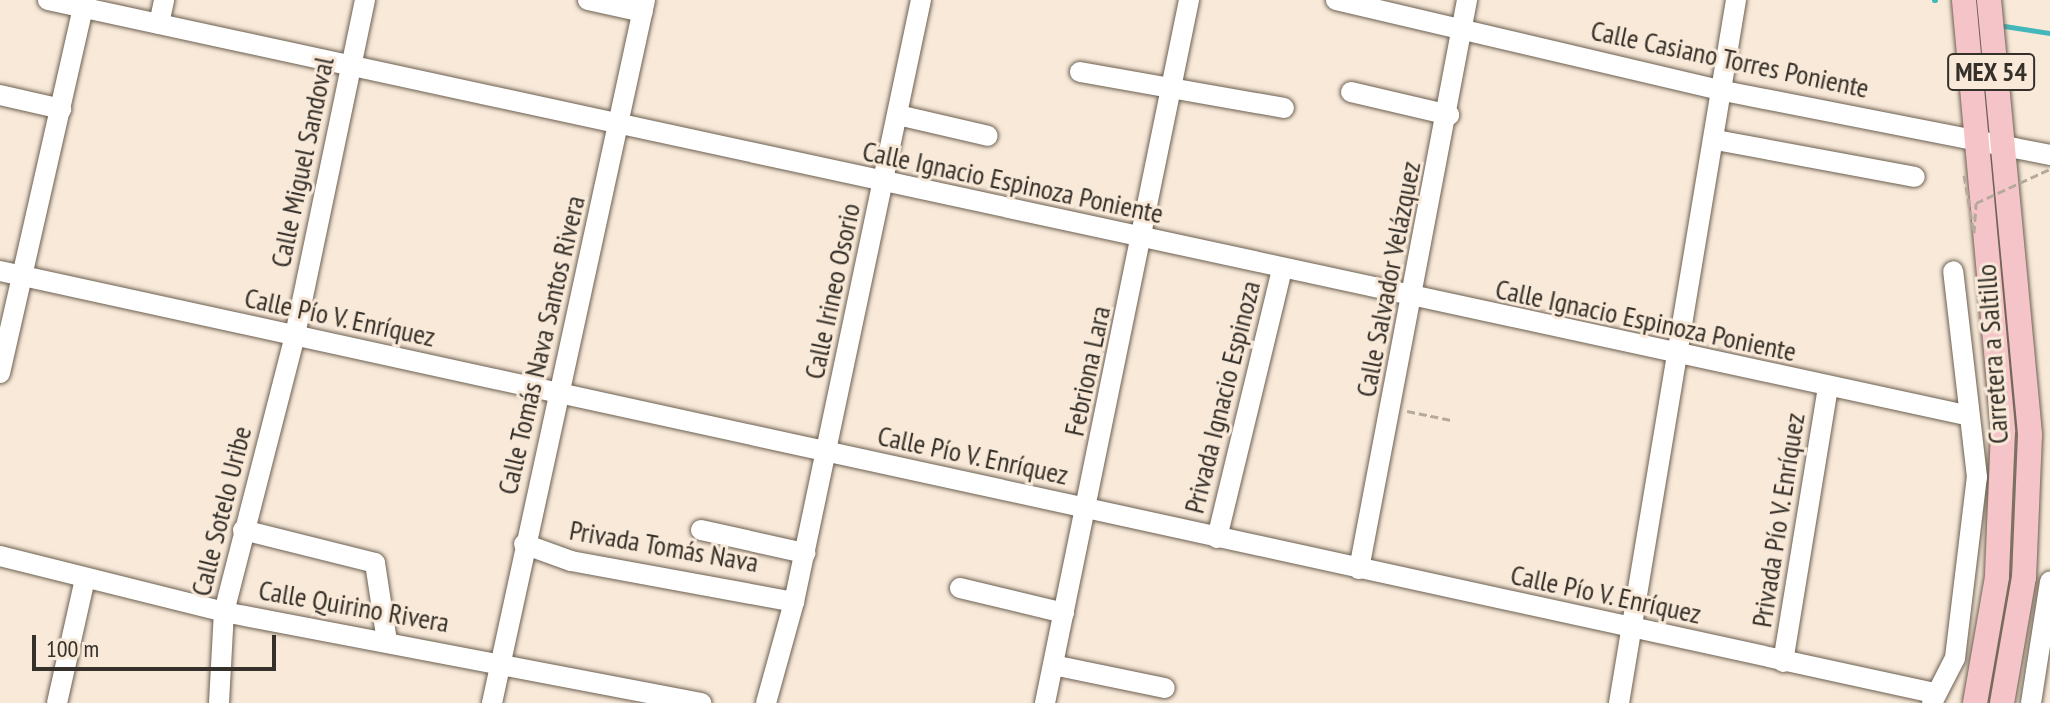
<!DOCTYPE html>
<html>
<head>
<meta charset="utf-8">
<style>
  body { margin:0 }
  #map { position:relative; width:2050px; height:703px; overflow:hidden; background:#f8e9d9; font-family:"PT Sans Narrow",sans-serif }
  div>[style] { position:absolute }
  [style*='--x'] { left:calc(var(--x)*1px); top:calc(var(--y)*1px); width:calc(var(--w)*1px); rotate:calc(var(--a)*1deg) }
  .stream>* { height:5px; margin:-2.5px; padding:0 2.5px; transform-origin:2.5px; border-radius:2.5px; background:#44b7bb }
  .path>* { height:3px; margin-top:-1.5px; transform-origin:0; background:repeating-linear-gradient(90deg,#b5a99c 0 8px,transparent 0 12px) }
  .roads { filter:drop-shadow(0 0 2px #6c6051) drop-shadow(0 0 2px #6c6051) }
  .minor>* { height:20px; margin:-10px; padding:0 10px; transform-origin:10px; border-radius:10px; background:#fff }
  .major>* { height:24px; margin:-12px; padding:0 12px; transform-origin:12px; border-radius:12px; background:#f5c4c8 }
  .path-bridge>* { height:3px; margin-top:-1.5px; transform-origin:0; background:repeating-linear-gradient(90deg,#b5a99c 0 8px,transparent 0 12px) }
  span { translate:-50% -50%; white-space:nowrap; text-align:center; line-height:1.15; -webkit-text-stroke:6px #f8e9d9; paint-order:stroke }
  .shield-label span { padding:2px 6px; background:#f8e9d9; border:2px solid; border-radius:6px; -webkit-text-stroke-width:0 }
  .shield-label { font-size:26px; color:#353029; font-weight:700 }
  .street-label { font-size:28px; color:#353029 }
  .scale { position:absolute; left:32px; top:635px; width:244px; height:36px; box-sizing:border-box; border:4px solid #353029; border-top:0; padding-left:10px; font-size:24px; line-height:28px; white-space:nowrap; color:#353029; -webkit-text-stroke:6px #f8e9d9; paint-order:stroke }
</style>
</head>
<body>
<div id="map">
  <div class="stream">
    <i style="--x:1934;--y:0;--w:1;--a:0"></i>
    <i style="--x:2004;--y:26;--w:47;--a:8.7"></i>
  </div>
  <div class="path">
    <i style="--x:1407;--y:411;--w:45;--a:11.6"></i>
  </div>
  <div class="roads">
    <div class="minor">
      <i style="--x:48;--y:0;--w:1962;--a:12.21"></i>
      <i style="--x:588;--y:0;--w:56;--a:12.3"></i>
      <i style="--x:1336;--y:0;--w:399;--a:13.2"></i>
      <i style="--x:1724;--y:91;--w:332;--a:11.1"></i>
      <i style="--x:159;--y:24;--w:25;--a:-78"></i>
      <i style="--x:1080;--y:72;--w:207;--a:10"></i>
      <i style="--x:1351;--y:92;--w:101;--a:13.2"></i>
      <i style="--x:0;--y:95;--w:63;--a:12.9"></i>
      <i style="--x:898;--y:115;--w:92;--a:13.1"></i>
      <i style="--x:1716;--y:140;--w:202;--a:10.5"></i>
      <i style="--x:0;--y:271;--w:1980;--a:12.31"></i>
      <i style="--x:0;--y:373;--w:383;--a:-77.2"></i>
      <i style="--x:243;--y:530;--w:136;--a:14"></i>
      <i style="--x:375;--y:563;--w:79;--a:81.3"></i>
      <i style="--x:701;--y:530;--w:107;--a:12.5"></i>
      <i style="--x:1217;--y:538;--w:276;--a:-76.4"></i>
      <i style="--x:524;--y:544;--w:50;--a:19.9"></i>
      <i style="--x:571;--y:561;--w:227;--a:10.4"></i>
      <i style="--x:0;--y:556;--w:231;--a:14"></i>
      <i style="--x:224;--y:612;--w:486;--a:10.8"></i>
      <i style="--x:1359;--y:569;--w:579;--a:-79.25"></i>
      <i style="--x:960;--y:588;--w:107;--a:13.5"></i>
      <i style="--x:1783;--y:662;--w:278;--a:-80.7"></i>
      <i style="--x:1053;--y:665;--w:114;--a:11.6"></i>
      <i style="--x:57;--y:703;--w:127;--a:-77.3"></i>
      <i style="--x:219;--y:703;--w:91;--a:-86.9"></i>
      <i style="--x:224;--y:612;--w:286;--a:-75.6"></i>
      <i style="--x:295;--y:335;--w:342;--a:-78.2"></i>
      <i style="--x:492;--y:703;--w:719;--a:-77.72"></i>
      <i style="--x:766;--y:703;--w:105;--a:-74.5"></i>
      <i style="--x:794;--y:602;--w:615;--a:-78.09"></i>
      <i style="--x:1045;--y:703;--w:718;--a:-78.42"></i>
      <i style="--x:1619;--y:703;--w:713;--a:-80.55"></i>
      <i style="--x:1932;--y:703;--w:51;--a:-62.9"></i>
      <i style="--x:1955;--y:658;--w:182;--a:-83.1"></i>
      <i style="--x:1977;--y:477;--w:207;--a:-96.6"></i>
      <i style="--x:2031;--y:703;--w:123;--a:-81.1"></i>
    </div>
    <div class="major">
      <i style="--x:1964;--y:0;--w:433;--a:84.8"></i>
      <i style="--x:2003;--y:431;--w:146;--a:92.4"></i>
      <i style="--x:1997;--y:577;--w:128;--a:99.9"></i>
      <i style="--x:1989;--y:0;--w:437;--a:84.6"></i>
      <i style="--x:2030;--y:435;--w:142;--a:92.4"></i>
      <i style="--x:2024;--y:577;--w:128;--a:99.9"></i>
    </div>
  </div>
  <div class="path-bridge">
    <i style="--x:1964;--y:175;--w:59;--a:80.2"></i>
    <i style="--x:1974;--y:233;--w:30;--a:-86"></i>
    <i style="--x:1976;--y:203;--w:81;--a:-24.7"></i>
  </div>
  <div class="shield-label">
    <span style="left:1991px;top:72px">MEX 54</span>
  </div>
  <div class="street-label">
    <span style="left:1730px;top:59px;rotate:12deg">Calle Casiano Torres Poniente</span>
    <span style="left:302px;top:162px;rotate:-78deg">Calle Miguel Sandoval</span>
    <span style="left:1013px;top:182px;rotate:12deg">Calle Ignacio Espinoza Poniente</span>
    <span style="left:1388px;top:279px;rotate:-79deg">Calle Salvador Velázquez</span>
    <span style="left:832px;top:291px;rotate:-78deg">Calle Irineo Osorio</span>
    <span style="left:340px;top:317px;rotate:12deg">Calle Pío V. Enríquez</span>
    <span style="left:1646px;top:320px;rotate:12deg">Calle Ignacio Espinoza Poniente</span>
    <span style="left:541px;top:345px;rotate:-77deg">Calle Tomás Nava Santos Rivera</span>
    <span style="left:1992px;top:354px;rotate:-94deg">Carretera a Saltillo</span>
    <span style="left:1087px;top:371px;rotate:-78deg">Febriona Lara</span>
    <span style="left:1222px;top:397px;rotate:-76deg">Privada Ignacio Espinoza</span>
    <span style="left:973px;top:455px;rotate:12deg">Calle Pío V. Enríquez</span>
    <span style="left:221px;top:511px;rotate:-76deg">Calle Sotelo Uribe</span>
    <span style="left:1778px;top:520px;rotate:-81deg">Privada Pío V. Enríquez</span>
    <span style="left:664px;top:546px;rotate:10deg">Privada Tomás Nava</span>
    <span style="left:1606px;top:594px;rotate:12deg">Calle Pío V. Enríquez</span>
    <span style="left:354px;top:606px;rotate:10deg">Calle Quirino Rivera</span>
  </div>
  <div class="scale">100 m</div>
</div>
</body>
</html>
